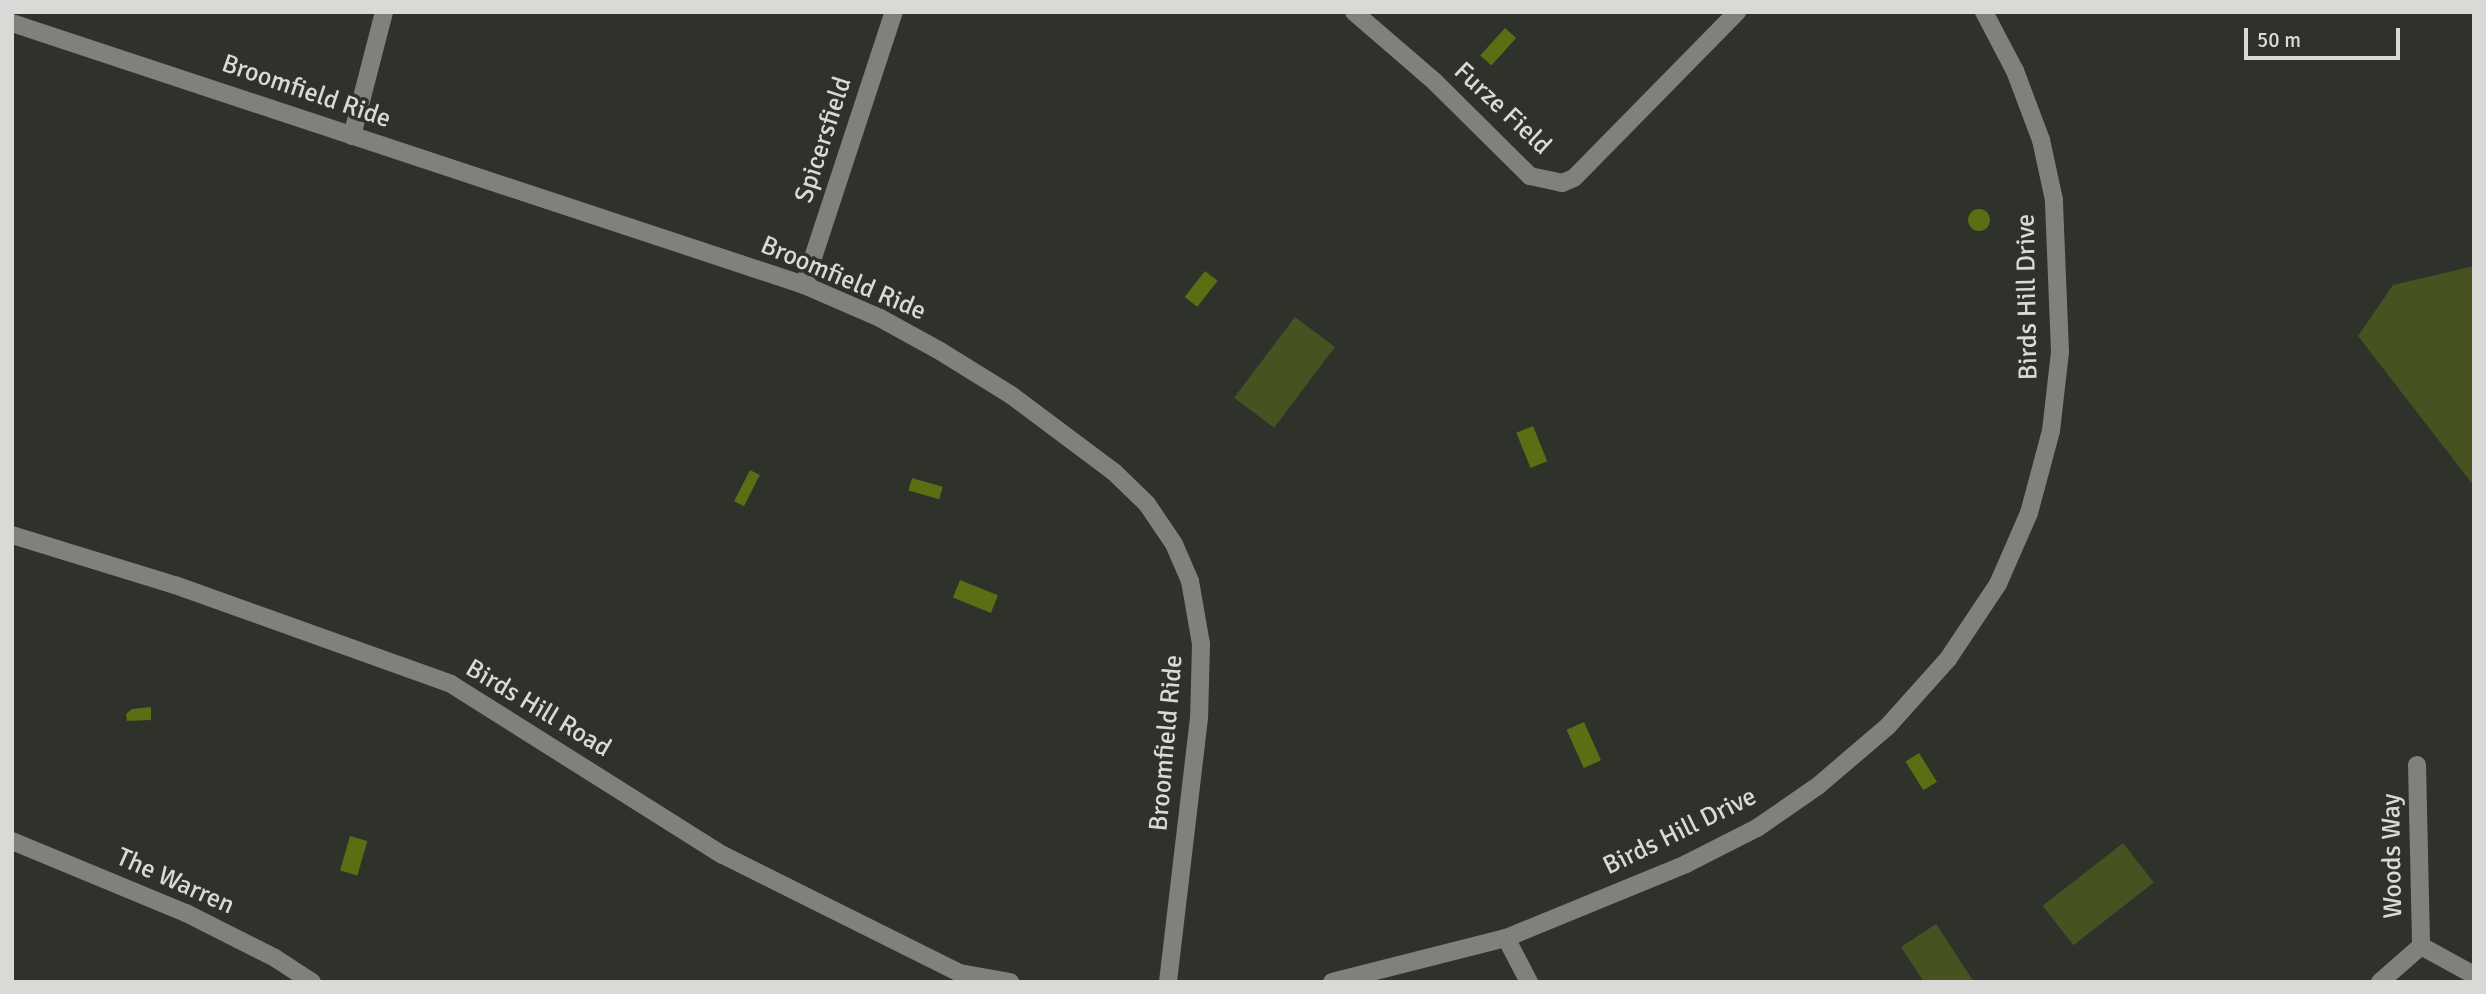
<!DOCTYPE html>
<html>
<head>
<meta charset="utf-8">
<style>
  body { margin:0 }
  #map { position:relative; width:2486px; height:994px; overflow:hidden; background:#2f312b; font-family:Signika,sans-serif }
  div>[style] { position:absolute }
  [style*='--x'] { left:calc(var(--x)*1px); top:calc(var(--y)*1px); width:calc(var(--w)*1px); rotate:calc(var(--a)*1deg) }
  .green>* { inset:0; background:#465320; transform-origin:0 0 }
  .water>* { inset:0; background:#5a6e13; transform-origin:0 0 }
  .round { border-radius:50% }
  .minor>* { height:18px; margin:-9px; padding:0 9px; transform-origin:9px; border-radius:9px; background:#7f817a }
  span { translate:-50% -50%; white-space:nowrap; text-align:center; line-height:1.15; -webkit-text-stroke:7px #2f312b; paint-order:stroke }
  .street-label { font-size:26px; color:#d9dad7 }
  .frame { position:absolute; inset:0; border:14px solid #d9dad7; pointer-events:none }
  .scale { position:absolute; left:2244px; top:28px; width:156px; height:32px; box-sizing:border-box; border:4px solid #d9dad7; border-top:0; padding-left:9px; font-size:21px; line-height:24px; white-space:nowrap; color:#d9dad7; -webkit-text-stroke:5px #2f312b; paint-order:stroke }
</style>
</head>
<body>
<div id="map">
  <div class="green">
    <i style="clip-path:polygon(2474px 266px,2474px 486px,2358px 336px,2393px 285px)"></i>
    <i style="left:1295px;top:317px;width:50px;height:101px;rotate:37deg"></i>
    <i style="left:2123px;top:843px;width:50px;height:102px;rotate:52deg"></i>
    <i style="clip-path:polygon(1936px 924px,1974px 982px,1924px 982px,1901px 947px)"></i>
  </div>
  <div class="water">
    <i style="left:1505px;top:28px;width:15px;height:37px;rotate:42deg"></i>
    <i class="round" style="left:1968px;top:209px;width:22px;height:22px"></i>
    <i style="left:1205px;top:271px;width:16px;height:33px;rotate:38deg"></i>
    <i style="left:1533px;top:426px;width:38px;height:18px;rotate:68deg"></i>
    <i style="left:750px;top:470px;width:11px;height:35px;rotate:27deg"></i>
    <i style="left:912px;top:478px;width:32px;height:13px;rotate:16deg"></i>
    <i style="left:960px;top:580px;width:41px;height:19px;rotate:22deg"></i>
    <i style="clip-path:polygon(151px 707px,151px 720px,127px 721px,126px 714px,132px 709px)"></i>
    <i style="left:1584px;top:722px;width:42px;height:19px;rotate:66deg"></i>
    <i style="left:1919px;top:753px;width:34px;height:16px;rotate:58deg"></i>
    <i style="left:350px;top:836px;width:18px;height:36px;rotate:16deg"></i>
  </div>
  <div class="minor">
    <i style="--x:1354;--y:12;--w:107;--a:40.8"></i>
    <i style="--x:1435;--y:82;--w:134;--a:44.7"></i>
    <i style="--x:1530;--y:176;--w:33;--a:12"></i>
    <i style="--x:1562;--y:183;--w:13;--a:-23"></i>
    <i style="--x:1574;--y:178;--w:233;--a:-45.5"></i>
    <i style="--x:12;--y:23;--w:834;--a:18.3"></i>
    <i style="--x:804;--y:285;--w:83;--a:23.5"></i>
    <i style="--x:880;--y:318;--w:68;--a:28.8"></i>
    <i style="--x:940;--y:351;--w:84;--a:31.8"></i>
    <i style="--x:1011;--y:395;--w:129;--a:36.8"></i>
    <i style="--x:1114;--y:472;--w:46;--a:44.1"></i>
    <i style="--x:1147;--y:504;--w:48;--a:56"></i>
    <i style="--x:1174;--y:544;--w:40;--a:66.6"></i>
    <i style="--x:1190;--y:581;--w:64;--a:80.1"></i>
    <i style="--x:1201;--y:644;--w:74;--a:91.5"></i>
    <i style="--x:1199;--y:718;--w:266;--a:96.7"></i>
    <i style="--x:352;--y:136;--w:128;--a:-75.5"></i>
    <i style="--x:804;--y:285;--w:287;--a:-71.8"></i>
    <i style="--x:12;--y:535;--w:170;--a:17.1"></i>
    <i style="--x:175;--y:585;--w:293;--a:19.7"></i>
    <i style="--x:451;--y:684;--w:321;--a:32.2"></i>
    <i style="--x:723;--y:855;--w:265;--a:26.5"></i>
    <i style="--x:960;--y:973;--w:51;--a:10.2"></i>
    <i style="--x:2417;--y:765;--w:181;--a:88.7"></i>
    <i style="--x:12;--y:841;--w:188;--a:22.5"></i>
    <i style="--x:186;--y:913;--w:100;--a:26.8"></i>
    <i style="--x:275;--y:958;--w:44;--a:33"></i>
    <i style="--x:1506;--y:938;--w:50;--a:62.4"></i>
    <i style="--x:2421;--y:946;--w:60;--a:28.7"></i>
    <i style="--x:1332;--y:982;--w:179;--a:-14.2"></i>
    <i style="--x:1506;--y:938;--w:195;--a:-22.3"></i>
    <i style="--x:1686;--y:864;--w:80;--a:-26.9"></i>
    <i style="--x:1757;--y:828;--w:75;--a:-34.7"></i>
    <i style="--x:1819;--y:785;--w:91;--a:-40.5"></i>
    <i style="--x:1888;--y:726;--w:90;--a:-48.2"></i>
    <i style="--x:1948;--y:659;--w:90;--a:-56.3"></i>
    <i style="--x:1998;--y:584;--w:77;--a:-66.4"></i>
    <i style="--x:2029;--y:513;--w:85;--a:-75"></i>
    <i style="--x:2051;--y:431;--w:80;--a:-83.5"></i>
    <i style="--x:2060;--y:352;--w:152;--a:-92.3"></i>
    <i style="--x:2054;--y:200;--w:61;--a:-102.2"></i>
    <i style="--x:2041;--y:140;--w:74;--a:-110.6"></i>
    <i style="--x:2015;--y:71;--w:67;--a:-117.7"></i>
    <i style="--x:2380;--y:982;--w:55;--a:-41.3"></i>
  </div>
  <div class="street-label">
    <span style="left:306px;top:92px;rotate:19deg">Broomfield Ride</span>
    <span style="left:1502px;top:109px;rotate:43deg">Furze Field</span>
    <span style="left:824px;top:140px;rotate:-72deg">Spicersfield</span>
    <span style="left:843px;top:279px;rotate:23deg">Broomfield Ride</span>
    <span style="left:2028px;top:297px;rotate:-91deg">Birds Hill Drive</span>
    <span style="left:538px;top:709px;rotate:31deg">Birds Hill Road</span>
    <span style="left:1167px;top:743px;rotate:-85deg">Broomfield Ride</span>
    <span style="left:1680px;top:832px;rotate:-26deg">Birds Hill Drive</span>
    <span style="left:2393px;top:856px;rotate:-91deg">Woods Way</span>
    <span style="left:175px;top:882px;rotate:24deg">The Warren</span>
  </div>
  <div class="frame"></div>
  <div class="scale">50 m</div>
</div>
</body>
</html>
